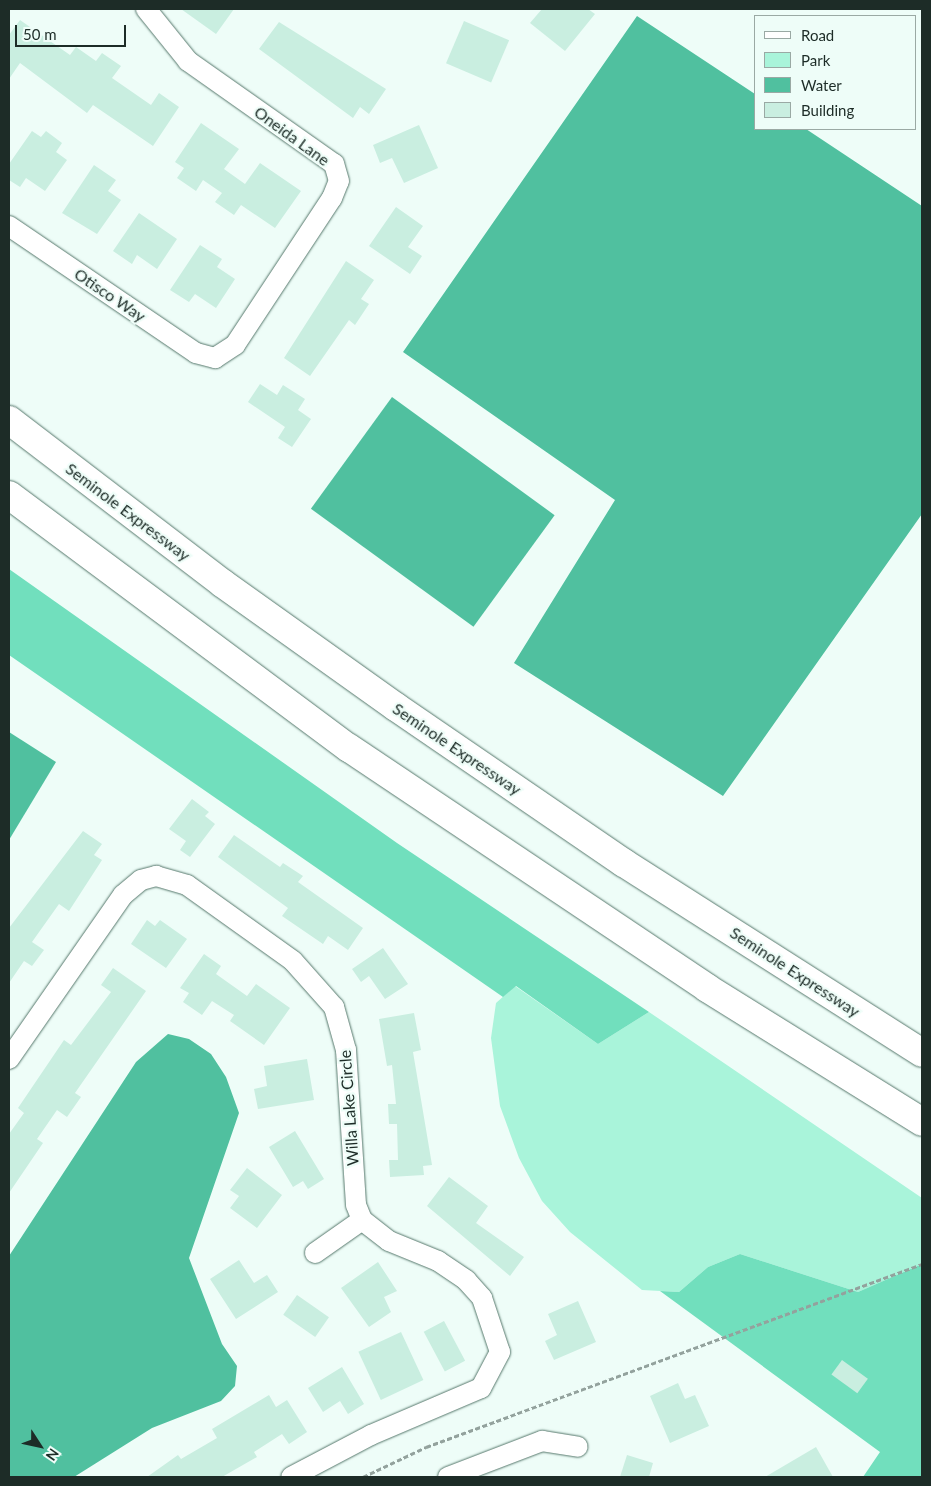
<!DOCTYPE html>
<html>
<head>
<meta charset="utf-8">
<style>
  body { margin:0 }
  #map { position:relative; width:931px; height:1486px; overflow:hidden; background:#eefdf8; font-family:Lato,sans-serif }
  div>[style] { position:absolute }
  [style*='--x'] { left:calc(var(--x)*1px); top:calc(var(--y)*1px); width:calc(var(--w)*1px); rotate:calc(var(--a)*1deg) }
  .green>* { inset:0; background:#a9f4da }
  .forest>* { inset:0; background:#71dfbd }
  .water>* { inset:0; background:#50c09f; transform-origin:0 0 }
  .building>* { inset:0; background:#c9eee0; transform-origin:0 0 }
  .path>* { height:2.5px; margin-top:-1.25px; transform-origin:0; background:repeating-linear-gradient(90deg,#93a29d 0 5px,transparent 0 7.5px) }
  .roads { filter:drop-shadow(0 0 1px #56786c) drop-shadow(0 0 1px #56786c) }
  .minor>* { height:20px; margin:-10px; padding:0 10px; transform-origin:10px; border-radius:10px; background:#fff }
  .highway>* { height:28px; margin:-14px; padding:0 14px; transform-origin:14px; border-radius:14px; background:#fff }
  span { translate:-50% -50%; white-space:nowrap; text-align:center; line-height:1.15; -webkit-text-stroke:4.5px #eefdf8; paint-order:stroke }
  .street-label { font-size:16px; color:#1d2c27 }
  .frame { position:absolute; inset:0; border:10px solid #1d2c27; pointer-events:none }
  .legend { position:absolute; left:754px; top:15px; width:162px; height:115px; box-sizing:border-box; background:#eefdf8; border:1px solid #9aa9a4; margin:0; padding:6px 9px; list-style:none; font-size:15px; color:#1d2c27 }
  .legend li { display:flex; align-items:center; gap:10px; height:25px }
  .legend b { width:25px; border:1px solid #9aa9a4 }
  .north { position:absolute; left:15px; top:1421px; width:50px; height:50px; -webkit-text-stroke:4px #eefdf8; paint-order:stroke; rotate:125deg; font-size:14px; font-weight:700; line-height:20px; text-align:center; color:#1d2c27 }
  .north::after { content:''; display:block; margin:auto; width:18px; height:22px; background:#1d2c27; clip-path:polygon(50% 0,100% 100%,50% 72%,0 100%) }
  .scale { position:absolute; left:15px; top:25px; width:111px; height:22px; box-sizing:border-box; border:2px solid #1d2c27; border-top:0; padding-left:6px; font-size:15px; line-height:18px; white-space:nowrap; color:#1d2c27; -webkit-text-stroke:4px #eefdf8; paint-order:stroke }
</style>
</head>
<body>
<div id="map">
  <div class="green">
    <i style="clip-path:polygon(515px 986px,598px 1044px,649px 1012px,922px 1198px,922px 1264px,858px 1292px,740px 1254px,708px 1267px,679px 1292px,642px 1290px,570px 1232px,542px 1201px,519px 1158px,500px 1106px,491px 1038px,496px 1003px)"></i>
  </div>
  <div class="forest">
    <i style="clip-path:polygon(9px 569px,397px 843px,649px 1012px,598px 1044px,516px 986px,503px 997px,9px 655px)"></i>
    <i style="clip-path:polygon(740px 1254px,858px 1292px,922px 1264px,922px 1477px,863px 1477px,880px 1452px,660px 1291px,679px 1292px,708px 1267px)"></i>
  </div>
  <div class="water">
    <i style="clip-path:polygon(637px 16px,755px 94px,755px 129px,806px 129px,922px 206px,922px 514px,723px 796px,514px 663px,615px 500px,403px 352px)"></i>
    <i style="left:392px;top:397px;width:201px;height:138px;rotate:36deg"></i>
    <i style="clip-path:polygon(9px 732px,56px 762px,9px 840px)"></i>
    <i style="clip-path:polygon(168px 1034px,189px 1039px,211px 1054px,226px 1077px,239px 1113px,189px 1258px,222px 1344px,237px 1366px,235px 1386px,221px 1401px,152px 1428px,74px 1477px,9px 1477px,9px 1256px,136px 1062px)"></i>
  </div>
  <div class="building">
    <i style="clip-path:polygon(181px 9px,234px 9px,216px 34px)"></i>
    <i style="clip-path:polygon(542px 9px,588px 9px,595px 14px,565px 51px,530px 23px)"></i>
    <i style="clip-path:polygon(20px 20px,70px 55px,76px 47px,96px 61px,102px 53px,121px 66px,112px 78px,151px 105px,159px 93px,179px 107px,153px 146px,93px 105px,87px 113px,20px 63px,9px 79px,9px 35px)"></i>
    <i style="left:464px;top:21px;width:49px;height:46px;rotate:23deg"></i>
    <i style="clip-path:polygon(279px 22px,386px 89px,369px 114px,360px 107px,353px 118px,259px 49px)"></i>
    <i style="clip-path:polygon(201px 123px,239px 149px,224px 169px,245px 184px,260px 163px,301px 191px,275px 228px,241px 205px,234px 215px,215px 202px,222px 193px,203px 180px,196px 191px,177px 178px,184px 168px,175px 162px)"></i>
    <i style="clip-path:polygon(419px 125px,438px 168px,404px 183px,392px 158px,380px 163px,373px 145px)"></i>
    <i style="clip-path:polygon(32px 131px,41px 137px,46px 131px,62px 143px,56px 152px,67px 160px,45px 191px,26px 178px,20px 187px,9px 180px,9px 164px)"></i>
    <i style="clip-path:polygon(94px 165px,116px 180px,108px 191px,121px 200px,97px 234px,62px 213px)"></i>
    <i style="clip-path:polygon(396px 207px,423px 226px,408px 247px,422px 256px,410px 274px,369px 246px)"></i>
    <i style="clip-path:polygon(139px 213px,177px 239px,157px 269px,137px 255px,132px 264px,113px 251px)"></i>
    <i style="clip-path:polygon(200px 245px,222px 259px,217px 267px,235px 279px,216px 308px,195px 294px,189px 302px,170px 290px)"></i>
    <i style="clip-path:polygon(346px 261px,374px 280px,361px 299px,369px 304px,355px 325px,349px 320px,310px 376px,284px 358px)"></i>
    <i style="clip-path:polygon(260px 384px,277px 395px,283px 385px,305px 399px,298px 410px,311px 419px,292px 447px,278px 438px,285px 427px,248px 402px)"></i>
    <i style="clip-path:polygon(192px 799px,209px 812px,205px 816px,215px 824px,190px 857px,180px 850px,186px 841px,169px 829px)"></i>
    <i style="clip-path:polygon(83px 831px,102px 844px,94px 855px,102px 860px,69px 911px,59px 904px,32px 942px,44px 950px,32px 966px,24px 961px,9px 983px,9px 928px)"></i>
    <i style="clip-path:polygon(234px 835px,280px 867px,283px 863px,303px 876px,298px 882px,363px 928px,348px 950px,328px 936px,323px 944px,282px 916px,288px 908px,218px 857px)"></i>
    <i style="clip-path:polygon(147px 920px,155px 926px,160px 920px,187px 939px,166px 968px,131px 944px)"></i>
    <i style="clip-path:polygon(383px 948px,408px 984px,385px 999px,369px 976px,361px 982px,352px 969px)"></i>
    <i style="clip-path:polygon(204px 954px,221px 966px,216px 974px,247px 996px,256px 984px,290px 1008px,264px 1045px,230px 1021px,234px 1015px,212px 1001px,202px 1015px,183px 1002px,189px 993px,180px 988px)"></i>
    <i style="clip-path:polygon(113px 968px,146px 991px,75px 1093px,81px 1097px,67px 1117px,57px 1110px,37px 1139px,43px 1143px,9px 1193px,9px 1134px,24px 1113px,18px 1108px,64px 1040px,71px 1045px,111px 992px,101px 985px)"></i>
    <i style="clip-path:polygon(414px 1013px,421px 1050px,413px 1052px,432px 1165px,423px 1166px,424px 1175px,390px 1177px,389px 1160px,398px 1160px,397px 1124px,389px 1124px,388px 1104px,396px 1104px,392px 1065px,387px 1066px,379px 1019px)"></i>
    <i style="clip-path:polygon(307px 1059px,314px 1100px,258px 1109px,254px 1089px,267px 1086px,264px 1066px)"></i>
    <i style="clip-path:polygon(295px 1131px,324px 1179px,308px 1189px,303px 1181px,293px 1187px,269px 1147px)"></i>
    <i style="clip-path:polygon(247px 1168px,282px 1195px,257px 1228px,230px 1208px,239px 1196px,230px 1190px)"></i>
    <i style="clip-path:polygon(449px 1177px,488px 1206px,476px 1223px,524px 1257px,510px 1276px,427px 1206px)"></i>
    <i style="clip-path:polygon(239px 1260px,254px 1283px,267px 1275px,278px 1292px,236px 1319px,210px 1279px)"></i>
    <i style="clip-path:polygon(378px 1262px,397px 1291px,384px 1297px,391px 1312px,369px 1327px,341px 1288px)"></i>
    <i style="left:297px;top:1295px;width:39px;height:24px;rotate:35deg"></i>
    <i style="clip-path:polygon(578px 1301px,596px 1342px,554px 1360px,545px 1341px,557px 1335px,548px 1314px)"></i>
    <i style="left:444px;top:1321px;width:45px;height:23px;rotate:62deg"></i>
    <i style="left:401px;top:1332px;width:53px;height:47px;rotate:65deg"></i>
    <i style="left:842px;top:1360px;width:32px;height:18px;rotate:36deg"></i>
    <i style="clip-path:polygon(342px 1367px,364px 1404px,348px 1414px,340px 1401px,323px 1412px,308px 1388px)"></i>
    <i style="clip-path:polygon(678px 1383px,685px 1399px,695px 1395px,709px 1426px,670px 1443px,650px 1396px)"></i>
    <i style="clip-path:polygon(269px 1395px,276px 1407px,287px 1400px,307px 1432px,289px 1444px,282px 1434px,254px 1452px,257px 1457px,222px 1477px,147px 1477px,178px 1455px,181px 1459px,217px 1438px,212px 1429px)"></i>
    <i style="clip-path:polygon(816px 1447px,833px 1477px,765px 1477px)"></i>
    <i style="clip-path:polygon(627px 1455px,653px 1463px,649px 1477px,620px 1477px)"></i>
  </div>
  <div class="path">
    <i style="--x:363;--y:1477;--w:70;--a:-25.5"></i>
    <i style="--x:426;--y:1447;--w:529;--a:-20.25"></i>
  </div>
  <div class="roads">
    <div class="minor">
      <i style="--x:9;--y:226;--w:226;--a:34.2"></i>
      <i style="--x:196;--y:353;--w:20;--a:15"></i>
      <i style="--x:215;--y:358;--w:24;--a:-33"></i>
      <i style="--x:235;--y:345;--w:176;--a:-56.6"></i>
      <i style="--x:332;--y:198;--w:18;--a:-68"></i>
      <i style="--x:339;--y:181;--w:18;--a:-106"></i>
      <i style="--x:334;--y:164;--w:179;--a:-144.8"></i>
      <i style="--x:188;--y:61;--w:67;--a:-128.9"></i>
      <i style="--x:9;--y:1059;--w:200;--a:-55.2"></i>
      <i style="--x:123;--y:895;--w:23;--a:-40"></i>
      <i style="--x:141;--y:880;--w:16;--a:-15"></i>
      <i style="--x:156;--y:876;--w:32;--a:16"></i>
      <i style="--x:187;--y:885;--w:130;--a:35.6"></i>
      <i style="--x:293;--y:961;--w:62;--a:48.3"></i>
      <i style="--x:334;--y:1007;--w:45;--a:74.4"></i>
      <i style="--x:346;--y:1050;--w:155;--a:86.3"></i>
      <i style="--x:356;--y:1205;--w:16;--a:68"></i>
      <i style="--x:362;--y:1220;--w:34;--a:38"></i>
      <i style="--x:389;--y:1241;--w:53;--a:22.2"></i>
      <i style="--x:438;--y:1261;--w:34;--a:34"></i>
      <i style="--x:466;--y:1280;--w:24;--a:48"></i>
      <i style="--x:482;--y:1298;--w:57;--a:71.6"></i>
      <i style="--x:500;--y:1352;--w:41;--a:117.8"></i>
      <i style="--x:481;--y:1388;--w:120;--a:156.9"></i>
      <i style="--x:371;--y:1435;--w:90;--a:152.3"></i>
      <i style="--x:315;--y:1253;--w:57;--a:-35.1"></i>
      <i style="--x:448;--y:1477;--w:101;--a:-21"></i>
      <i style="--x:542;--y:1441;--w:36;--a:9"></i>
    </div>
    <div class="highway">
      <i style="--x:9;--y:420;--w:268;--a:37.4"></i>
      <i style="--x:222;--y:583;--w:214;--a:35.5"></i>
      <i style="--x:396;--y:707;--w:276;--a:34.4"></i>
      <i style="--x:624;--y:863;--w:353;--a:32.5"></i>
      <i style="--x:9;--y:495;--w:424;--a:36.7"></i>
      <i style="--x:349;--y:748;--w:431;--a:33.8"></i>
      <i style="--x:707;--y:988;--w:253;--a:31.9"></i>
    </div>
  </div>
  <div class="street-label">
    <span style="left:292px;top:136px;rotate:36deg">Oneida Lane</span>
    <span style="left:110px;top:295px;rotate:34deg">Otisco Way</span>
    <span style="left:128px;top:512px;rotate:37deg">Seminole Expressway</span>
    <span style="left:457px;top:749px;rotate:34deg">Seminole Expressway</span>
    <span style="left:795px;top:972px;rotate:33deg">Seminole Expressway</span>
    <span style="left:349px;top:1108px;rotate:-94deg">Willa Lake Circle</span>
  </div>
  <div class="frame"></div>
  <ul class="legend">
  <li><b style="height:6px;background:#fff"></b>Road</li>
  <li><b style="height:14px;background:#a9f4da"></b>Park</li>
  <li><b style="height:14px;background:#50c09f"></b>Water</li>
  <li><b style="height:14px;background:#c9eee0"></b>Building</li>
  </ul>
  <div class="north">N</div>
  <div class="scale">50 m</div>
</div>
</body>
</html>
